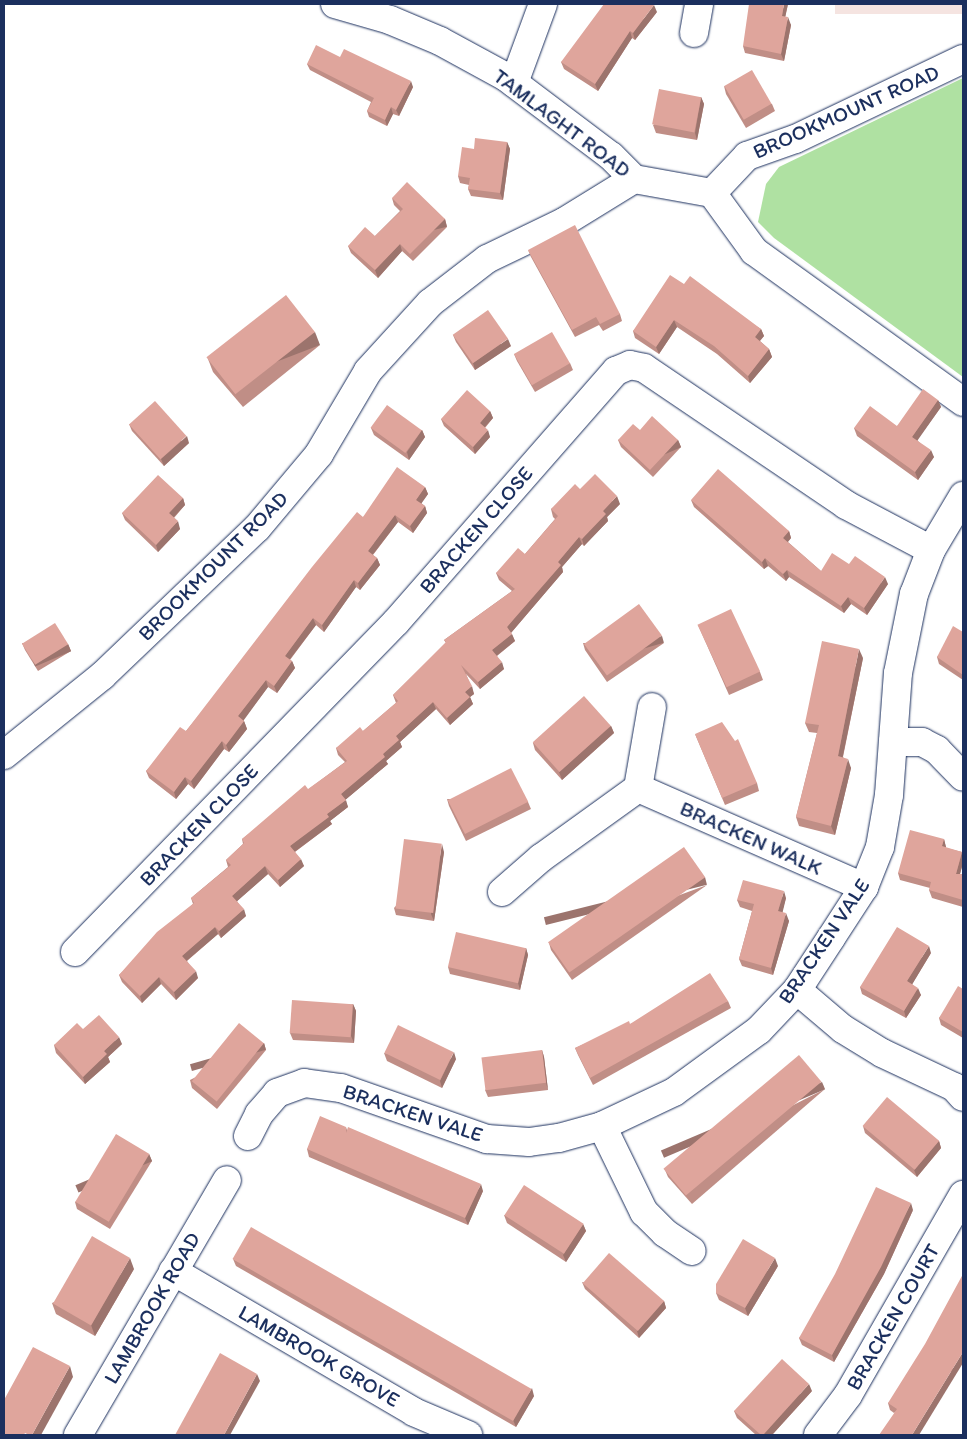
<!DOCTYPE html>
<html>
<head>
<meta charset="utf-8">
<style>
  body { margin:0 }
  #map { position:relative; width:967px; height:1439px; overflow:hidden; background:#fff; font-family:Itim,sans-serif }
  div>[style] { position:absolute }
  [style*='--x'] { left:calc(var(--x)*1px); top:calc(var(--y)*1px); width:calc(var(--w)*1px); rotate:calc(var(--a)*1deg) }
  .built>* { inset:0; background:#f5e4e1; transform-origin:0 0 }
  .green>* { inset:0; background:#afe1a2 }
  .roads { filter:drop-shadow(0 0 1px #1b2f5e) drop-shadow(0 0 1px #1b2f5e) }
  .street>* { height:28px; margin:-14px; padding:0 14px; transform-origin:14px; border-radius:14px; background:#fff }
  .secondary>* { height:28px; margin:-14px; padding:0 14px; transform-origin:14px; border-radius:14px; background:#fff }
  .wall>* { inset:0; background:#c08e86 }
  .shaded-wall>* { inset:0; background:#9c746d; transform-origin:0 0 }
  .building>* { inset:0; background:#dfa59c; transform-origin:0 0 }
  span { translate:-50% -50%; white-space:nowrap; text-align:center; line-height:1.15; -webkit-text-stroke:5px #fff; paint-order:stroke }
  .street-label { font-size:21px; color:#1b2f5e }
  .frame { position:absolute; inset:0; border:5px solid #1b2f5e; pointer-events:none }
</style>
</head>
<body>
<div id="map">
  <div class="built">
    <i style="left:835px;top:4px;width:128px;height:10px"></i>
  </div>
  <div class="green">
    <i style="clip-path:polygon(963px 78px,963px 377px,774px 238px,758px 222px,766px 184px,779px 167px)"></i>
  </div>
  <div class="roads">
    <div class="street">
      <i style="--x:335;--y:4;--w:57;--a:16.2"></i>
      <i style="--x:390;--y:20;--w:54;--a:22.8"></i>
      <i style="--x:440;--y:41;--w:75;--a:28.6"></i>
      <i style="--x:506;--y:77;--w:131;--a:37"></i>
      <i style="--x:611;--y:156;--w:33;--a:45"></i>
      <i style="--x:634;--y:179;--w:79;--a:10.2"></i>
      <i style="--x:694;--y:33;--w:29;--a:-80"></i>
      <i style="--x:514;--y:83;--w:84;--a:-69.8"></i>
      <i style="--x:893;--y:742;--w:29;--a:0"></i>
      <i style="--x:922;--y:742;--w:17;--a:28"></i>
      <i style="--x:937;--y:750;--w:37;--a:46"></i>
      <i style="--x:4;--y:755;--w:126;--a:-38.9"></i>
      <i style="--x:102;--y:676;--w:214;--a:-43.7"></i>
      <i style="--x:257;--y:528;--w:97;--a:-50"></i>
      <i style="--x:319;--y:454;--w:96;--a:-59.4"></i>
      <i style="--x:368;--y:371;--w:92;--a:-47.6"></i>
      <i style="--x:430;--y:303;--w:72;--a:-37.7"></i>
      <i style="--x:487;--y:259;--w:85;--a:-25.7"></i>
      <i style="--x:564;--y:222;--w:82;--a:-31.6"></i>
      <i style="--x:638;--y:788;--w:82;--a:-80.2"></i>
      <i style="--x:502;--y:892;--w:52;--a:-41.1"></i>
      <i style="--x:541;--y:858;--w:120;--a:-35.8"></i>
      <i style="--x:638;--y:788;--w:247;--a:23.7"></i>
      <i style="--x:75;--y:952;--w:460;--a:-45.8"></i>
      <i style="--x:396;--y:622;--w:334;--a:-48.8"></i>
      <i style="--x:616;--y:371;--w:15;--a:-23"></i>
      <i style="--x:630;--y:365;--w:14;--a:12"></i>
      <i style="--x:644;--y:368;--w:244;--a:34.1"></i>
      <i style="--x:846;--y:505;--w:96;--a:27.9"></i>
      <i style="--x:797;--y:990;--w:60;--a:40.3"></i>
      <i style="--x:843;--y:1029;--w:46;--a:31.6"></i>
      <i style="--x:882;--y:1053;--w:80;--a:25.3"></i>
      <i style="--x:954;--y:1087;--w:13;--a:48"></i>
      <i style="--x:602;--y:1126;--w:96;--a:64"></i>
      <i style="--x:644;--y:1212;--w:30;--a:45"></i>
      <i style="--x:665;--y:1233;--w:32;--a:34"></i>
      <i style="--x:248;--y:1136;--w:25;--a:-63"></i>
      <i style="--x:259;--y:1114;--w:28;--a:-49"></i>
      <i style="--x:277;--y:1093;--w:29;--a:-20"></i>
      <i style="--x:304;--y:1083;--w:37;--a:8"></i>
      <i style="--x:341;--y:1088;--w:155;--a:19.3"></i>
      <i style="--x:487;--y:1139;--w:42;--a:4.1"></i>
      <i style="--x:529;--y:1142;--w:30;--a:-8"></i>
      <i style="--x:559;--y:1138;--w:45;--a:-15.6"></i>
      <i style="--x:602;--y:1126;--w:80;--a:-25.3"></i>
      <i style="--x:674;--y:1092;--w:105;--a:-36.1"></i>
      <i style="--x:759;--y:1030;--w:55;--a:-46.5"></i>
      <i style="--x:797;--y:990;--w:62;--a:-56.8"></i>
      <i style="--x:831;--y:938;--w:61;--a:-57.1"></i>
      <i style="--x:864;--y:887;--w:43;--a:-68.2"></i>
      <i style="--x:880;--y:847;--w:53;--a:-80.2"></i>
      <i style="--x:889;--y:795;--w:122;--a:-85.8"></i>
      <i style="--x:898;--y:673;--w:81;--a:-78.6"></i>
      <i style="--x:914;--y:594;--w:47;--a:-68.9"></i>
      <i style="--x:931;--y:550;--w:63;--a:-59.3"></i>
      <i style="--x:173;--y:1271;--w:279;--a:30.3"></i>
      <i style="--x:414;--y:1412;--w:59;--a:23.1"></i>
      <i style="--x:78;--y:1435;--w:295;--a:-59.7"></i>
      <i style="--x:818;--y:1435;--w:50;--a:-53.1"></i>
      <i style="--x:848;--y:1395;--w:231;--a:-60.1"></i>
    </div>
    <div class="secondary">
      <i style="--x:963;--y:59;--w:186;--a:154.5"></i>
      <i style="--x:795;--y:139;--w:51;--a:160.5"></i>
      <i style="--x:747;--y:156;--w:51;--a:133.4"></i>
      <i style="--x:712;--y:193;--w:72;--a:54.1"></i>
      <i style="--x:754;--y:251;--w:258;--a:35.8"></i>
    </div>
  </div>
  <div class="wall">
    <i style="clip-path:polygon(788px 4px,785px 17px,791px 25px,784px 61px,745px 53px,743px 46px)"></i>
    <i style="clip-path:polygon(657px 12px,635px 40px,632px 38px,598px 91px,564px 69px,561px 62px)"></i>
    <i style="clip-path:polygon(340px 57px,413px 87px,399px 116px,393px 114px,387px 126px,369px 117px,367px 111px,371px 102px,310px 70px,307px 64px)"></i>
    <i style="clip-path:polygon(724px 86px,772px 104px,775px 111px,746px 128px,726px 94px)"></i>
    <i style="clip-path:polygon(701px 97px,704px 104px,697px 140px,656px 133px,653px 125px)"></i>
    <i style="clip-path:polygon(507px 142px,510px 149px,503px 200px,471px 196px,468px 189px,469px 185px,460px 183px,458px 176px)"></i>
    <i style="clip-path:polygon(392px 198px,445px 219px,447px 227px,413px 261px,402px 251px,378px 278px,351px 253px,348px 246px,375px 236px,400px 211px,394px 205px)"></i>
    <i style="clip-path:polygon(528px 250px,620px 314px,622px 321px,603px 331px,599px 325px,575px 337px,531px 257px)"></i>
    <i style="clip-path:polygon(684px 284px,761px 329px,764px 336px,760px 341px,769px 349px,772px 357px,750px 383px,717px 354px,677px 327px,659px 354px,635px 338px,633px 331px)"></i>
    <i style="clip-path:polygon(453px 335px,511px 346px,475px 370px,456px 342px)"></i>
    <i style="clip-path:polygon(320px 345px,243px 407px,213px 372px,208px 359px)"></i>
    <i style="clip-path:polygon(514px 354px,570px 363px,573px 370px,535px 392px,517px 361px)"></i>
    <i style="clip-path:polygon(938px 400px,941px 407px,917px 440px,934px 457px,918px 480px,857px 436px,854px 428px,897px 426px)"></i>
    <i style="clip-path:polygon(490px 411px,493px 418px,485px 428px,490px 437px,475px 454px,444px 426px,441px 419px)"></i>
    <i style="clip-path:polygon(129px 424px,189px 443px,164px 466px,132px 431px)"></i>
    <i style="clip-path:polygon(371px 428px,422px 430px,425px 437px,409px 460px,374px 435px)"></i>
    <i style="clip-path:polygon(640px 430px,678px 440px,681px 447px,653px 477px,621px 447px,618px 440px)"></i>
    <i style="clip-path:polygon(425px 487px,428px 494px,421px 503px,425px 506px,427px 513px,413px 533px,398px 522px,373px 555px,377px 558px,380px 565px,360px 590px,356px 587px,324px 632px,316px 625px,290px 660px,292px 661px,295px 668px,277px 693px,268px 687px,243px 720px,244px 721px,247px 729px,229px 752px,224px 749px,194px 789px,188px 784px,176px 799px,149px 778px,146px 771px,186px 731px,363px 517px)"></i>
    <i style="clip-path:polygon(580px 489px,620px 504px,607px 517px,608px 521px,584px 546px,582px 544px,562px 567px,563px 572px,511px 633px,515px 641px,497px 656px,504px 669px,480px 689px,466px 674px,474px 694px,470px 697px,473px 704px,450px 725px,436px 709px,400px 742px,402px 747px,386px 761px,388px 764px,345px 800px,348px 807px,330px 821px,332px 824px,295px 852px,304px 866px,280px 887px,268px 874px,237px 901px,246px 916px,221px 938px,218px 934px,187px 961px,198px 978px,176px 1000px,161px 984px,142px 1003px,122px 982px,119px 975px,193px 904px,191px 898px,228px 867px,226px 860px,243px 844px,242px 839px,345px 762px,338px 755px,336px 748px,363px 731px,396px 703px,393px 695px,446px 643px,444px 640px,512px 591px,499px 580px,496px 573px,525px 554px,555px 519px,553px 517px,551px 509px)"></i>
    <i style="clip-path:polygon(183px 498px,185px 505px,174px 518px,180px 529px,158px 552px,125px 520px,122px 513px)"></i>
    <i style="clip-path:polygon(691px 500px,789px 531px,791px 538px,788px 542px,821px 571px,888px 584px,867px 615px,851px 604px,844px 613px,789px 577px,786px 581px,768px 566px,764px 569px,694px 507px)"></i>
    <i style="clip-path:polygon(698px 625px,760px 672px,763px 680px,729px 695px)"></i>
    <i style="clip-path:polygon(963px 632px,963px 680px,939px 664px,937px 657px)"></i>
    <i style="clip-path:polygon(22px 643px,68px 644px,71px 651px,38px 671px,25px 650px)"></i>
    <i style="clip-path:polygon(583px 643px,664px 643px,607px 682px,585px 650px)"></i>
    <i style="clip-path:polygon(863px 658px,843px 757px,851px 768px,835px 835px,799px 826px,796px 817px,817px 733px,809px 732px,805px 723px)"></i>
    <i style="clip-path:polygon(611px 726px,614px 733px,562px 780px,535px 750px,533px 743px)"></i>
    <i style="clip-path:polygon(695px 734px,757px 783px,759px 791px,725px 805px)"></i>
    <i style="clip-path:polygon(447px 799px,528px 802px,531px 809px,466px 841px,449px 806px)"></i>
    <i style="clip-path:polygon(944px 839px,946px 848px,962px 852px,963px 857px,963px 863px,960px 874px,963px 874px,963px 907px,932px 898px,929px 890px,930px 888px,900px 880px,898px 873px)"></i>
    <i style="clip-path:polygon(444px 852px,434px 921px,396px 915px,394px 908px)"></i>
    <i style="clip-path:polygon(707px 885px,572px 980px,551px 950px,549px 943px)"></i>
    <i style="clip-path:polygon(786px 898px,782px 912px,789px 921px,773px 975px,742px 966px,739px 959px,752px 911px,740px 907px,737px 900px)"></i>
    <i style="clip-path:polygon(526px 948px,528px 955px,520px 990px,450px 974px,448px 967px)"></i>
    <i style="clip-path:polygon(931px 953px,912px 984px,921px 995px,906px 1018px,862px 994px,860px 987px)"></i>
    <i style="clip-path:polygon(963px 989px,963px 1038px,941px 1025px,939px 1018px)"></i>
    <i style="clip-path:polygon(728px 1001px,731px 1008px,593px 1085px,578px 1055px,575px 1048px,630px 1024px)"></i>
    <i style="clip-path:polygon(353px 1004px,356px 1011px,354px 1043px,293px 1040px,290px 1033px)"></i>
    <i style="clip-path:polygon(83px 1029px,122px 1044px,108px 1057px,110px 1062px,85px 1084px,56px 1053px,54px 1045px)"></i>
    <i style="clip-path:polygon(264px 1043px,266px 1050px,217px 1109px,192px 1088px,190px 1080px)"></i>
    <i style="clip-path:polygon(542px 1050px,544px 1057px,548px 1090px,488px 1097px,485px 1090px)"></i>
    <i style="clip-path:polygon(384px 1053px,456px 1059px,442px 1088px,387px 1061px)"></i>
    <i style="clip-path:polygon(825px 1089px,692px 1204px,668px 1177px,665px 1170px)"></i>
    <i style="clip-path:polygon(863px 1126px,939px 1141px,941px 1148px,917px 1177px,865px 1133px)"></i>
    <i style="clip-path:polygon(346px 1127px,347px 1130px,483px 1191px,468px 1225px,309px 1157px,307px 1149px)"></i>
    <i style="clip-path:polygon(149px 1154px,152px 1161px,110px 1229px,77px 1209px,75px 1202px)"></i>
    <i style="clip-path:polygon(913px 1210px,884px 1274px,834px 1362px,802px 1345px,799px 1338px)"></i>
    <i style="clip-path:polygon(504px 1215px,583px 1224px,586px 1231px,566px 1262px,507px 1223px)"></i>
    <i style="clip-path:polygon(233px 1259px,534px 1396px,516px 1427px,236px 1266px)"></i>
    <i style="clip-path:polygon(778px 1266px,748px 1316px,719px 1300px,716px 1293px)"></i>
    <i style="clip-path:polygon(134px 1269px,95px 1336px,56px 1314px,52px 1303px)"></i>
    <i style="clip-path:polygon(582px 1282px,664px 1301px,666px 1308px,639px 1338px,585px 1289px)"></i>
    <i style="clip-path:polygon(963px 1363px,894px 1413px,890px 1410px,888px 1403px)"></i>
    <i style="clip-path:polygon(812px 1391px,772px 1435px,756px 1435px,737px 1418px,734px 1411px)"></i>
  </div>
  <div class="shaded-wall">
    <i style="clip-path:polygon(784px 4px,788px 4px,784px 23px,782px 16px)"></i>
    <i style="clip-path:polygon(654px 5px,657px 12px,635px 40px,633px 33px)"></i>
    <i style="clip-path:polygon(788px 17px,791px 25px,784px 61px,781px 54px)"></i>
    <i style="clip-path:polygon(630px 31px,632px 38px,598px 91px,595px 84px)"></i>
    <i style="clip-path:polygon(411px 81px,413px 87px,399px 116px,396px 110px)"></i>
    <i style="clip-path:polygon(701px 97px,704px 104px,697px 140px,695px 133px)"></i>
    <i style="clip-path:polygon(391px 107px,393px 114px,387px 126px,385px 120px)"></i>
    <i style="clip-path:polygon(507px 142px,510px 149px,503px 200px,500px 193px)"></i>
    <i style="left:445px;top:219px;width:8px;height:49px;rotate:76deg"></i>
    <i style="clip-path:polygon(400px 244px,402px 251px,378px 278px,375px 270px)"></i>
    <i style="clip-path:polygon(674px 320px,677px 327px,659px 354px,656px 347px)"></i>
    <i style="clip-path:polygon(761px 329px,764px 336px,757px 344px,755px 337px)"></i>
    <i style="left:315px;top:332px;width:14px;height:99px;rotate:69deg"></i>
    <i style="clip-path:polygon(508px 339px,511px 346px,475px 370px,473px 363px)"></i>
    <i style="clip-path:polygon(769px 349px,772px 357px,750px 383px,748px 376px)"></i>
    <i style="clip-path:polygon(938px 400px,941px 407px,915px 444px,912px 437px)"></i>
    <i style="clip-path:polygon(490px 411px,493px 418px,482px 430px,480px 423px)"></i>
    <i style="clip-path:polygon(422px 430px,425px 437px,409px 460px,407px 452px)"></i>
    <i style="clip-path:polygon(488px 430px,490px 437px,475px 454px,473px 447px)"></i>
    <i style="clip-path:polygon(187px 436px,189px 443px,164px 466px,161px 459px)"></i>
    <i style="left:678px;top:440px;width:8px;height:41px;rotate:67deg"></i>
    <i style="clip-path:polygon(931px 450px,934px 457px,918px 480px,915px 472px)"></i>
    <i style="clip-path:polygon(425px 487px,428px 494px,419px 507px,416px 500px)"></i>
    <i style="clip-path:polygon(617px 496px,620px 504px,607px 517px,608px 521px,584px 546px,582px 539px,603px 511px)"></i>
    <i style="clip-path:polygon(183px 498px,185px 505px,171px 520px,169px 513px)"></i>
    <i style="clip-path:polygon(425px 506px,427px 513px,413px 533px,410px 526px)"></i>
    <i style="clip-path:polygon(395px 515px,398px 522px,370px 558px,368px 551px)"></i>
    <i style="clip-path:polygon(178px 521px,180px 529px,158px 552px,156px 545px)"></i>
    <i style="clip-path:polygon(789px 531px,791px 538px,785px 545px,783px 538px)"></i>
    <i style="clip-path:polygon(579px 537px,582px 544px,562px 567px,563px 572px,510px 634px,507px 627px,558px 562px)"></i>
    <i style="clip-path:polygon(377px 558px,380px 565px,360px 590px,358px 583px)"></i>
    <i style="clip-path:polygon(765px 558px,768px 566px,764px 569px,762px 562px)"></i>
    <i style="clip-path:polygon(787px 570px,789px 577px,786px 581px,783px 574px)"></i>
    <i style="clip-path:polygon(885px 577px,888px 584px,867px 615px,864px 608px)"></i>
    <i style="clip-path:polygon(354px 580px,356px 587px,324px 632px,322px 625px)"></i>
    <i style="clip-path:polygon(848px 597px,851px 604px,844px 613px,841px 606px)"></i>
    <i style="clip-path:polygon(313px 618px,316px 625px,287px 663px,285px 656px)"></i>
    <i style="clip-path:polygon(512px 634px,515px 641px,495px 657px,492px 650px)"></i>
    <i style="left:662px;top:636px;width:7px;height:69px;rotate:74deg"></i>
    <i style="left:68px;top:644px;width:8px;height:39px;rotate:67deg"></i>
    <i style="clip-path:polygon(859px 649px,863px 658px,841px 765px,838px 756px)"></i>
    <i style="clip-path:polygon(292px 661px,295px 668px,277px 693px,274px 686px)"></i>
    <i style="clip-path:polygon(502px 662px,504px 669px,480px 689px,478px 682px)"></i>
    <i style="clip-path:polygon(266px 680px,268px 687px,241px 724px,238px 716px)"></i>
    <i style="clip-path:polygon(472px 686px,474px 694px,470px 697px,473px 704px,450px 725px,447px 718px,465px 692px)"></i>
    <i style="clip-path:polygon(433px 702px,436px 709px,400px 742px,402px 747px,386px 761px,388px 764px,344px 801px,341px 794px,383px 754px,396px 736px)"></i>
    <i style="clip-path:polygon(244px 721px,247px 729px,229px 752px,226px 745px)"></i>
    <i style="clip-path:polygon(611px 726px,614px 733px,562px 780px,559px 772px)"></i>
    <i style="clip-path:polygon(222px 741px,224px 749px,194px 789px,191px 781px)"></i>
    <i style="clip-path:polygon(848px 759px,851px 768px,835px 835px,831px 826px)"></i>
    <i style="clip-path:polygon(185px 777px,188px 784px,176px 799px,174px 792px)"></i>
    <i style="clip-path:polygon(346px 800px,348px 807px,330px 821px,332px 824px,293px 853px,290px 846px,327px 814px)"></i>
    <i style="clip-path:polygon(944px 839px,946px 847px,944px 854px,942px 846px)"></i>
    <i style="clip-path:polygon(442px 844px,444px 852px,434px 921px,431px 914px)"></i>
    <i style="clip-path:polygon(962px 852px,963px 857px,963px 863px,958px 881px,956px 874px)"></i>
    <i style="clip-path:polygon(301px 859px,304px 866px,280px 887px,278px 880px)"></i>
    <i style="clip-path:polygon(265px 866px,268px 874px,235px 903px,232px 896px)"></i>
    <i style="left:705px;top:877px;width:8px;height:166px;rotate:76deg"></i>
    <i style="clip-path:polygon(784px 891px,786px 898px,781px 919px,778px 911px)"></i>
    <i style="clip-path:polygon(244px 909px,246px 916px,221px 938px,219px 931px)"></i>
    <i style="clip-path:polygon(786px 913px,789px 921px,773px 975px,771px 968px)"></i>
    <i style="clip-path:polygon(215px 927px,218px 934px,184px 963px,182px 956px)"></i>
    <i style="clip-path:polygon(929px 946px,931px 953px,910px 988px,907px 981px)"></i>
    <i style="clip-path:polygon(526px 948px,528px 955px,520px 990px,518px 983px)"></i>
    <i style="clip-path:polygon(196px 971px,198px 978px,176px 1000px,174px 992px)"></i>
    <i style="clip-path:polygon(159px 977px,161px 984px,142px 1003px,140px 996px)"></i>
    <i style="clip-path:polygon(918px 988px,921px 995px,906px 1018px,904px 1011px)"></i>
    <i style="clip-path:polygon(353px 1004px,356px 1011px,354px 1043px,351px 1036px)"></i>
    <i style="clip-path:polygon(119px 1037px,122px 1044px,108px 1057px,110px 1062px,85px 1084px,83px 1077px,104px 1051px)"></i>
    <i style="left:264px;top:1043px;width:7px;height:77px;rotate:74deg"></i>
    <i style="clip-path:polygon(542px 1050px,544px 1057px,548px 1090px,546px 1083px)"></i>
    <i style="clip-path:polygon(454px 1052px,456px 1059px,442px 1088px,440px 1081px)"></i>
    <i style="left:822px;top:1082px;width:8px;height:175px;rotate:67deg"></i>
    <i style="clip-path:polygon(939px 1141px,941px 1148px,917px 1177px,914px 1170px)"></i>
    <i style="left:149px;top:1154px;width:8px;height:80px;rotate:67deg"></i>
    <i style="clip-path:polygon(481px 1184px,483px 1191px,468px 1225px,465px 1218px)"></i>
    <i style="clip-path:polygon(911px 1203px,913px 1210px,884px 1274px,834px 1362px,832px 1355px)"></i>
    <i style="clip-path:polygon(583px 1224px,586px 1231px,566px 1262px,563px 1255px)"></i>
    <i style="clip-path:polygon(130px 1258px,134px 1269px,95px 1336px,91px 1325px)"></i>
    <i style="clip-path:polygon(775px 1258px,778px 1266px,748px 1316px,745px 1308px)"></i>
    <i style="clip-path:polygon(664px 1301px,666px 1308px,639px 1338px,637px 1331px)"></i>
    <i style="clip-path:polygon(963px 1352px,963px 1363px,919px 1435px,912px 1435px)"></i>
    <i style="clip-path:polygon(70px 1366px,73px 1377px,41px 1435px,32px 1435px)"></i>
    <i style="clip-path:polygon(257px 1374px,260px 1381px,230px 1435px,224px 1435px)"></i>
    <i style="clip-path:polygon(809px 1384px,812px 1391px,772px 1435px,763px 1435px)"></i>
    <i style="clip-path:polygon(532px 1388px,534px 1396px,516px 1427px,513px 1420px)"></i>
  </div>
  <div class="building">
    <i style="clip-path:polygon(604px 4px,653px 4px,654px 5px,633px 33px,630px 31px,595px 84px,561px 62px)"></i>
    <i style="clip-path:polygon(749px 4px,784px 4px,782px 16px,788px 17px,781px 54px,743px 46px)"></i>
    <i style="clip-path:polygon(316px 45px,340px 57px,344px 49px,411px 81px,396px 110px,391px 107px,385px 120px,367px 111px,374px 98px,307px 64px)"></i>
    <i style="left:752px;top:70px;width:39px;height:32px;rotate:60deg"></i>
    <i style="left:659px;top:89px;width:43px;height:36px;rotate:11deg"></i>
    <i style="clip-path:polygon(475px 138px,507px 142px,500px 193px,468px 189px,470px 178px,458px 176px,462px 147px,474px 149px)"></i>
    <i style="clip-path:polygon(407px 182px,445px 219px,410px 254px,400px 244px,375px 270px,348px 246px,365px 227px,375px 236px,403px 209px,392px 198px)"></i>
    <i style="clip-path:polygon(575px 225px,620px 314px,600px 324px,596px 317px,572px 330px,528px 250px)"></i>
    <i style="clip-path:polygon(670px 275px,684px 284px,690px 276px,761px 329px,755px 337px,769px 349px,748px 376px,714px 346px,674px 320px,656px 347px,633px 331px)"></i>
    <i style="left:286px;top:295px;width:47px;height:101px;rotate:52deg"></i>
    <i style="left:488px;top:310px;width:35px;height:43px;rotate:55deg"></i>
    <i style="left:552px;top:332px;width:36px;height:44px;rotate:60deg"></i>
    <i style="clip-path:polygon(923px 389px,938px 400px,912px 437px,931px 450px,915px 472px,854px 428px,870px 406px,897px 426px)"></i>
    <i style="clip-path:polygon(467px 390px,490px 411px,480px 423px,488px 430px,473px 447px,441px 419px)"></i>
    <i style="left:155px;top:401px;width:47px;height:35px;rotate:48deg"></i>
    <i style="left:387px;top:405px;width:43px;height:28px;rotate:36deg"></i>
    <i style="clip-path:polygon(652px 416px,678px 440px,650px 470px,618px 440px,633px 424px,640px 430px)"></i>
    <i style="clip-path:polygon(397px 467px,425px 487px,416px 500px,425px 506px,410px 526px,395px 515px,368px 551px,377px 558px,358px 583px,354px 580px,322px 625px,313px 618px,285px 656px,292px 661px,274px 686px,266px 680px,238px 716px,244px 721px,226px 745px,222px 741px,191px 781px,185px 777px,174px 792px,146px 771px,180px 727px,186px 731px,312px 567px,357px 512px,363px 517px)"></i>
    <i style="clip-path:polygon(718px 469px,789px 531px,783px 538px,821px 571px,832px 553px,849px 564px,855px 556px,885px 577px,864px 608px,848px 597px,841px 606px,787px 570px,783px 574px,765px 558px,762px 562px,691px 500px)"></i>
    <i style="clip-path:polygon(595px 474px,617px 496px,603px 511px,606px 514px,582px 539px,579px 537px,558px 562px,561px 565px,507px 627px,512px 634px,492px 650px,502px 662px,478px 682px,461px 665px,472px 686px,465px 692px,470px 697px,447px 718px,433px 702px,396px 736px,399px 740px,383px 754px,385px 757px,341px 794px,346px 800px,327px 814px,329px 817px,290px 846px,301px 859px,278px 880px,265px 866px,232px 896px,244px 909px,219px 931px,215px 927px,182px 956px,196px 971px,174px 992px,159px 977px,140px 996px,119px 975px,157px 932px,194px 903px,191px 898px,231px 865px,226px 860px,244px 843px,242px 839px,305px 785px,308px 789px,347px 761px,336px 748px,360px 727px,363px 731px,398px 701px,393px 695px,446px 642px,444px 640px,515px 589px,496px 573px,518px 548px,525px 554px,558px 516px,551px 509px,575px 484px,580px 489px)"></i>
    <i style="clip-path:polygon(158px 475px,183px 498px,169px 513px,178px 521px,156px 545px,122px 513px)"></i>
    <i style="left:639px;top:604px;width:39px;height:68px;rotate:54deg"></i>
    <i style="left:731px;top:609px;width:69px;height:37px;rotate:65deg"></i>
    <i style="left:55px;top:623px;width:25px;height:39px;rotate:58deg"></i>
    <i style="clip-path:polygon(953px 626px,963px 632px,963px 675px,937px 657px)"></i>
    <i style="clip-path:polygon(822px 641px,859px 649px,838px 756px,848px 759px,831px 826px,796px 817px,819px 725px,805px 723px)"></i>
    <i style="left:584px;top:696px;width:40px;height:69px;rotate:48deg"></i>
    <i style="clip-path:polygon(722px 722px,735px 741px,738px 739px,757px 783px,722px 798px,695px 734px)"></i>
    <i style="left:511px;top:768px;width:38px;height:71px;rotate:63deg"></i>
    <i style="clip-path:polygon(910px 830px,944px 839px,942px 846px,962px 852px,956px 874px,963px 874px,963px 900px,929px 890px,931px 882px,898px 873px)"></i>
    <i style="left:404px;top:839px;width:38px;height:70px;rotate:7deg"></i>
    <i style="left:684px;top:847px;width:37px;height:166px;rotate:55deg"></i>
    <i style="clip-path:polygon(743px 880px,784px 891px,778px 911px,786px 913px,771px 968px,739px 959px,754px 904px,737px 900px)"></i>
    <i style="clip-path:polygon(897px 927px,929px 946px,907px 981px,918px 988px,904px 1011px,860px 987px)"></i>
    <i style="left:456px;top:932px;width:72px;height:36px;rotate:13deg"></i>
    <i style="clip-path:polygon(710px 973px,728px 1001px,590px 1078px,575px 1048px,629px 1021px,630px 1024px)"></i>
    <i style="clip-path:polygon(958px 986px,963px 989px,963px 1032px,939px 1018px)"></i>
    <i style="left:292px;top:1000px;width:61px;height:33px;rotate:4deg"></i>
    <i style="clip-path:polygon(99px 1015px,119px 1037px,104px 1051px,107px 1054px,83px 1077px,54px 1045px,77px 1023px,83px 1029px)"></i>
    <i style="left:239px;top:1023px;width:32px;height:75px;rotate:39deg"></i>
    <i style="left:398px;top:1025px;width:62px;height:31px;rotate:26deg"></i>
    <i style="left:542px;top:1050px;width:33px;height:61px;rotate:83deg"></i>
    <i style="left:799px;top:1055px;width:35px;height:177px;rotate:50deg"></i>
    <i style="left:887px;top:1097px;width:68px;height:38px;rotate:40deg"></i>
    <i style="clip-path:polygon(320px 1116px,346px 1127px,346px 1133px,348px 1127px,481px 1184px,465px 1218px,307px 1149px)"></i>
    <i style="left:116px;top:1134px;width:39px;height:79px;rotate:31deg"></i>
    <i style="left:524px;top:1185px;width:71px;height:36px;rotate:33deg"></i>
    <i style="clip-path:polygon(876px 1187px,911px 1203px,881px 1267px,832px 1355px,799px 1338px,835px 1274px)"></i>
    <i style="left:251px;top:1227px;width:324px;height:37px;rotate:30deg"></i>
    <i style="left:92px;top:1236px;width:44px;height:78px;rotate:30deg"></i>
    <i style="clip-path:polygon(743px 1239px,775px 1258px,745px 1308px,716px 1293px,716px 1284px)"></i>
    <i style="left:609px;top:1253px;width:73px;height:40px;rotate:41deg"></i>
    <i style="clip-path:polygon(963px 1274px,963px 1352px,912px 1435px,879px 1435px,897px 1409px,888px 1403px,925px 1344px)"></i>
    <i style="clip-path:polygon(33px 1347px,70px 1366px,32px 1435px,29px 1435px,25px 1433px,24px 1435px,4px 1435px,4px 1400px)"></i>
    <i style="clip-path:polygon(220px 1353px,257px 1374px,224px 1435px,175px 1435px)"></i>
    <i style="clip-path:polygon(782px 1359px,809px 1384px,763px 1435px,761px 1435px,734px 1411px)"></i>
  </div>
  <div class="street-label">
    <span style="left:846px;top:112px;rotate:-24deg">BROOKMOUNT ROAD</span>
    <span style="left:562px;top:123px;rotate:37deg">TAMLAGHT ROAD</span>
    <span style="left:476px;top:530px;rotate:-49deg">BRACKEN CLOSE</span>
    <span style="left:213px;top:566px;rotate:-45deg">BROOKMOUNT ROAD</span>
    <span style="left:199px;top:825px;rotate:-46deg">BRACKEN CLOSE</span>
    <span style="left:751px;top:838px;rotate:24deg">BRACKEN WALK</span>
    <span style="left:824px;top:941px;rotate:-56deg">BRACKEN VALE</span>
    <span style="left:413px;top:1113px;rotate:18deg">BRACKEN VALE</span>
    <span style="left:152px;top:1308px;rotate:-60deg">LAMBROOK ROAD</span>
    <span style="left:893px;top:1317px;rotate:-60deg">BRACKEN COURT</span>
    <span style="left:319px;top:1356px;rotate:30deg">LAMBROOK GROVE</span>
  </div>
  <div class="frame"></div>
</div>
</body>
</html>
